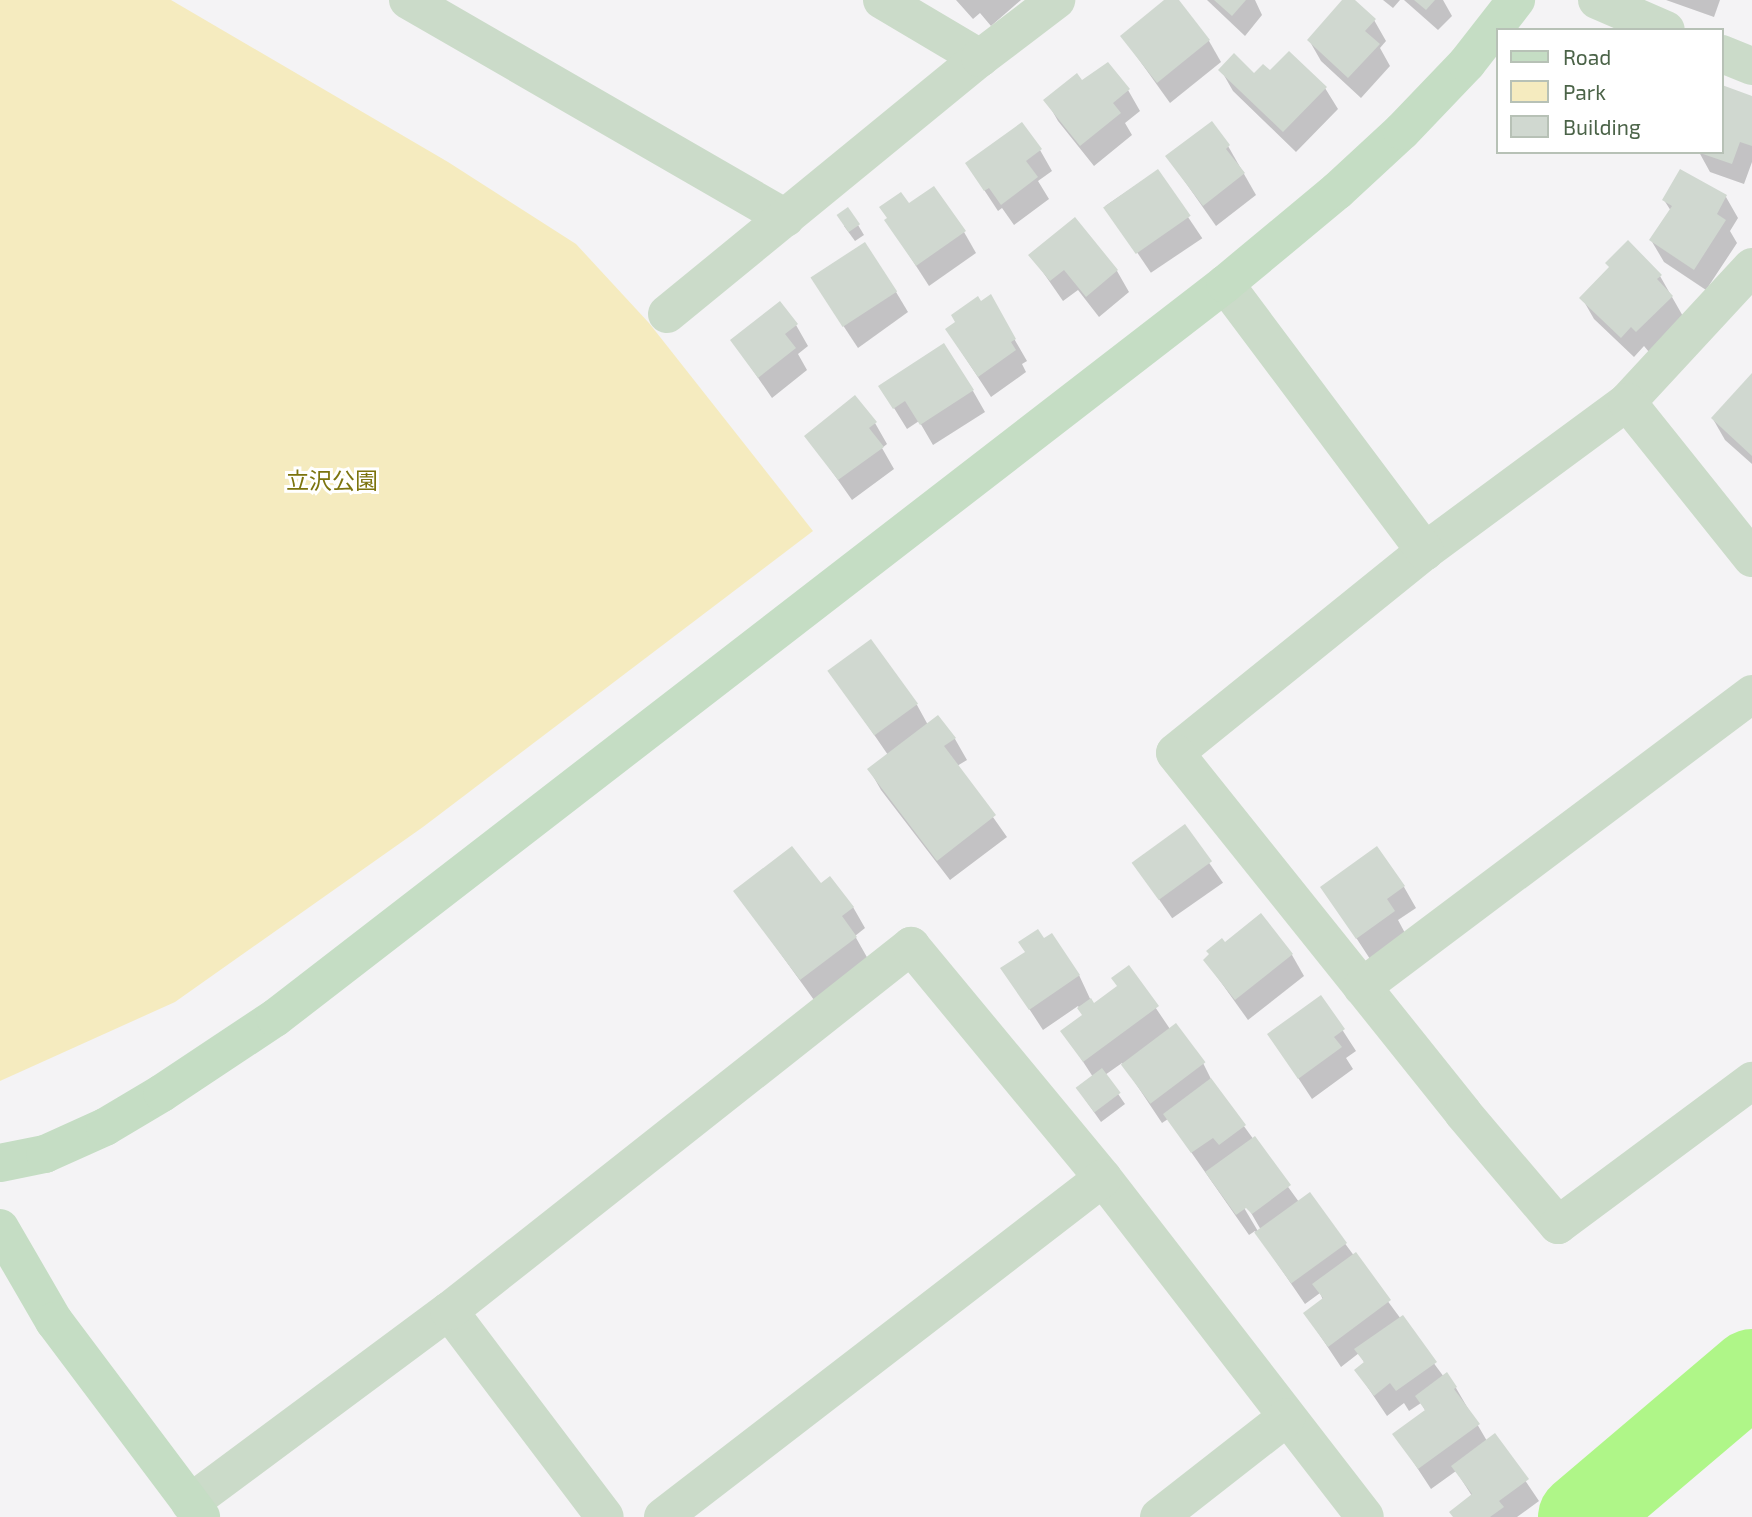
<!DOCTYPE html>
<html>
<head>
<meta charset="utf-8">
<style>
  body { margin:0 }
  #map { position:relative; width:1752px; height:1517px; overflow:hidden; background:#f4f3f5; font-family:"Exo 2","Noto Sans JP",sans-serif }
  div>[style] { position:absolute }
  [style*='--x'] { left:calc(var(--x)*1px); top:calc(var(--y)*1px); width:calc(var(--w)*1px); rotate:calc(var(--a)*1deg) }
  .green>* { inset:0; background:#f5ebbf }
  .shadow>* { inset:0; background:#0003; transform-origin:0 0 }
  .river>* { height:86px; margin:-43px; padding:0 43px; transform-origin:43px; border-radius:43px; background:#aff688 }
  .building>* { inset:0; background:#d0d8d0; transform-origin:0 0 }
  .street>* { height:38px; margin:-19px; padding:0 19px; transform-origin:19px; border-radius:19px; background:#cbdbc9 }
  .secondary>* { height:38px; margin:-19px; padding:0 19px; transform-origin:19px; border-radius:19px; background:#c5ddc4 }
  span { translate:-50% -50%; white-space:nowrap; text-align:center; line-height:1.15; -webkit-text-stroke:6px #fff; paint-order:stroke }
  .park-label { font-size:23px; color:#7c740e }
  .legend { position:absolute; left:1496px; top:28px; width:228px; height:126px; box-sizing:border-box; background:#fff; border:2px solid #b7c1b6; margin:0; padding:9px 12px; list-style:none; font-size:21px; color:#4b6348 }
  .legend li { display:flex; align-items:center; gap:14px; height:35px }
  .legend b { width:35px; border:2px solid #b7c1b6 }
</style>
</head>
<body>
<div id="map">
  <div class="green">
    <i style="clip-path:polygon(0 0,171px 0,448px 162px,576px 244px,649px 323px,813px 531px,423px 827px,175px 1002px,0 1081px)"></i>
  </div>
  <div class="shadow">
    <i style="clip-path:polygon(956px 0,1021px 0,991px 26px,980px 13px,973px 19px)"></i>
    <i style="clip-path:polygon(1167px 0,1176px 0,1209px 41px,1221px 62px,1170px 103px,1122px 36px)"></i>
    <i style="clip-path:polygon(1207px 0,1255px 0,1262px 15px,1245px 36px)"></i>
    <i style="clip-path:polygon(1345px 0,1352px 0,1374px 20px,1386px 41px,1380px 48px,1390px 66px,1361px 98px,1321px 61px,1309px 40px)"></i>
    <i style="clip-path:polygon(1383px 0,1400px 0,1393px 8px)"></i>
    <i style="clip-path:polygon(1404px 0,1443px 0,1452px 16px,1438px 30px)"></i>
    <i style="clip-path:polygon(1666px 0,1720px 0,1714px 17px)"></i>
    <i style="clip-path:polygon(1221px 70px,1254px 76px,1270px 73px,1325px 88px,1338px 109px,1296px 152px,1233px 91px)"></i>
    <i style="clip-path:polygon(1082px 82px,1128px 90px,1140px 111px,1125px 123px,1132px 135px,1094px 166px,1058px 121px,1046px 100px)"></i>
    <i style="clip-path:polygon(1752px 97px,1752px 162px,1744px 184px,1710px 172px,1699px 152px,1722px 152px)"></i>
    <i style="clip-path:polygon(1228px 146px,1256px 195px,1216px 226px,1167px 156px)"></i>
    <i style="clip-path:polygon(1040px 150px,1052px 171px,1038px 181px,1049px 199px,1014px 225px,1002px 208px,998px 211px,967px 164px)"></i>
    <i style="left:1157px;top:171px;width:81px;height:62px;rotate:56deg"></i>
    <i style="clip-path:polygon(1726px 197px,1738px 218px,1730px 231px,1737px 243px,1706px 290px,1664px 262px,1651px 240px,1671px 211px,1664px 200px)"></i>
    <i style="clip-path:polygon(909px 205px,964px 232px,976px 253px,929px 286px,887px 221px)"></i>
    <i style="clip-path:polygon(858px 225px,864px 235px,855px 241px,844px 226px)"></i>
    <i style="clip-path:polygon(1031px 255px,1117px 271px,1129px 292px,1099px 317px,1078px 290px,1063px 301px)"></i>
    <i style="clip-path:polygon(1610px 269px,1660px 276px,1684px 318px,1649px 352px,1644px 346px,1634px 357px,1594px 319px,1582px 298px)"></i>
    <i style="clip-path:polygon(813px 280px,896px 292px,908px 312px,858px 348px)"></i>
    <i style="clip-path:polygon(990px 297px,1027px 361px,1022px 364px,1026px 372px,991px 397px,947px 330px)"></i>
    <i style="clip-path:polygon(796px 325px,808px 346px,798px 354px,807px 370px,772px 398px,732px 340px)"></i>
    <i style="clip-path:polygon(1752px 376px,1752px 464px,1725px 440px,1713px 419px)"></i>
    <i style="clip-path:polygon(881px 387px,973px 391px,985px 412px,933px 445px,919px 421px,907px 429px)"></i>
    <i style="clip-path:polygon(875px 423px,887px 444px,882px 448px,894px 469px,852px 500px,807px 436px)"></i>
    <i style="clip-path:polygon(831px 672px,917px 705px,928px 725px,955px 739px,967px 760px,957px 766px,1007px 837px,950px 880px,881px 790px,869px 769px,888px 755px)"></i>
    <i style="left:1184px;top:827px;width:68px;height:62px;rotate:55deg"></i>
    <i style="clip-path:polygon(820px 886px,853px 907px,865px 928px,855px 936px,868px 959px,814px 1000px,736px 892px)"></i>
    <i style="clip-path:polygon(1323px 887px,1404px 887px,1416px 908px,1398px 920px,1405px 933px,1370px 959px)"></i>
    <i style="clip-path:polygon(1225px 944px,1292px 955px,1304px 976px,1248px 1020px,1205px 960px)"></i>
    <i style="clip-path:polygon(evenodd,1128px 967px,1170px 1029px,1203px 1063px,1214px 1085px,1299px 1202px,1309px 1195px,1444px 1377px,1456px 1388px,1487px 1441px,1495px 1436px,1539px 1501px,1517px 1517px,1454px 1517px,1472px 1496px,1456px 1471px,1431px 1489px,1395px 1434px,1426px 1412px,1421px 1403px,1409px 1411px,1404px 1403px,1387px 1416px,1356px 1370px,1365px 1364px,1359px 1353px,1341px 1367px,1305px 1313px,1323px 1300px,1320px 1293px,1305px 1304px,1255px 1231px,1249px 1235px,1168px 1119px,1162px 1123px,1122px 1063px,1105px 1075px,1125px 1104px,1101px 1122px,1084px 1098px,1093px 1077px,1063px 1031px,1084px 1016px,1078px 1006px,1043px 1030px,1003px 969px,1079px 975px,1093px 1005px,1118px 987px,1128px 967px,1243px 1199px,1261px 1230px,1259px 1233px,1240px 1201px,1243px 1199px)"></i>
    <i style="clip-path:polygon(1321px 997px,1356px 1051px,1346px 1058px,1353px 1069px,1312px 1099px,1269px 1034px)"></i>
  </div>
  <div class="river">
    <i style="--x:1581;--y:1517;--w:224;--a:-40.3"></i>
  </div>
  <div class="building">
    <i style="clip-path:polygon(1164px 0,1179px 0,1210px 40px,1157px 83px,1120px 36px)"></i>
    <i style="clip-path:polygon(1214px 0,1246px 0,1232px 16px)"></i>
    <i style="clip-path:polygon(1342px 0,1355px 0,1376px 19px,1365px 31px,1380px 44px,1348px 78px,1307px 40px)"></i>
    <i style="clip-path:polygon(1414px 0,1435px 0,1426px 10px)"></i>
    <i style="clip-path:polygon(1289px 51px,1327px 87px,1283px 132px,1218px 70px,1234px 53px,1254px 73px,1263px 64px,1270px 70px)"></i>
    <i style="clip-path:polygon(1108px 62px,1130px 89px,1113px 103px,1121px 113px,1080px 146px,1043px 100px,1077px 73px,1082px 80px)"></i>
    <i style="clip-path:polygon(1722px 85px,1752px 96px,1752px 146px,1740px 142px,1732px 164px,1700px 153px,1722px 152px)"></i>
    <i style="clip-path:polygon(1212px 121px,1230px 145px,1226px 149px,1245px 173px,1203px 206px,1165px 156px)"></i>
    <i style="clip-path:polygon(1022px 122px,1042px 149px,1026px 161px,1038px 177px,1001px 205px,989px 188px,984px 191px,965px 163px)"></i>
    <i style="left:1158px;top:169px;width:57px;height:67px;rotate:55deg"></i>
    <i style="clip-path:polygon(1680px 169px,1727px 195px,1717px 214px,1726px 220px,1694px 270px,1649px 240px,1672px 206px,1662px 200px)"></i>
    <i style="clip-path:polygon(934px 186px,966px 231px,916px 266px,884px 220px,887px 218px,879px 207px,901px 192px,909px 203px)"></i>
    <i style="left:848px;top:207px;width:21px;height:14px;rotate:55deg"></i>
    <i style="clip-path:polygon(1075px 217px,1118px 270px,1086px 297px,1064px 270px,1050px 281px,1028px 255px)"></i>
    <i style="clip-path:polygon(1628px 240px,1662px 275px,1657px 279px,1673px 296px,1636px 332px,1631px 327px,1621px 338px,1579px 298px,1609px 267px,1605px 263px)"></i>
    <i style="left:865px;top:242px;width:59px;height:65px;rotate:57deg"></i>
    <i style="clip-path:polygon(991px 294px,1016px 339px,1011px 342px,1016px 350px,978px 377px,945px 329px,955px 322px,951px 315px,978px 296px,981px 301px)"></i>
    <i style="clip-path:polygon(780px 301px,798px 324px,785px 334px,796px 348px,758px 378px,730px 340px)"></i>
    <i style="clip-path:polygon(944px 343px,974px 390px,920px 425px,905px 401px,893px 409px,878px 386px)"></i>
    <i style="clip-path:polygon(1752px 373px,1752px 456px,1711px 418px)"></i>
    <i style="clip-path:polygon(855px 395px,877px 422px,869px 428px,884px 447px,838px 480px,804px 436px)"></i>
    <i style="left:871px;top:639px;width:80px;height:54px;rotate:54deg"></i>
    <i style="clip-path:polygon(938px 715px,956px 738px,944px 746px,996px 815px,937px 861px,867px 769px)"></i>
    <i style="left:1185px;top:824px;width:46px;height:66px;rotate:54deg"></i>
    <i style="clip-path:polygon(792px 846px,821px 883px,830px 876px,854px 907px,842px 916px,857px 937px,800px 980px,733px 891px)"></i>
    <i style="clip-path:polygon(1377px 846px,1405px 886px,1387px 899px,1395px 911px,1356px 939px,1320px 887px)"></i>
    <i style="clip-path:polygon(1261px 913px,1293px 954px,1235px 1000px,1203px 960px,1209px 954px,1206px 951px,1222px 938px,1225px 942px)"></i>
    <i style="clip-path:polygon(1038px 929px,1044px 938px,1052px 933px,1080px 975px,1029px 1010px,1000px 968px,1025px 952px,1018px 942px)"></i>
    <i style="clip-path:polygon(1129px 965px,1159px 1006px,1083px 1062px,1060px 1031px,1082px 1015px,1077px 1008px,1091px 998px,1094px 1003px,1117px 986px,1111px 978px)"></i>
    <i style="clip-path:polygon(1321px 995px,1345px 1029px,1334px 1037px,1342px 1047px,1298px 1079px,1267px 1034px)"></i>
    <i style="left:1176px;top:1023px;width:49px;height:69px;rotate:53deg"></i>
    <i style="left:1102px;top:1068px;width:31px;height:33px;rotate:53deg"></i>
    <i style="clip-path:polygon(1211px 1078px,1246px 1125px,1219px 1145px,1213px 1138px,1191px 1153px,1163px 1114px)"></i>
    <i style="clip-path:polygon(1255px 1136px,1291px 1185px,1252px 1214px,1246px 1208px,1236px 1215px,1205px 1172px)"></i>
    <i style="left:1310px;top:1192px;width:63px;height:69px;rotate:54deg"></i>
    <i style="clip-path:polygon(1356px 1252px,1391px 1300px,1328px 1347px,1303px 1313px,1323px 1298px,1312px 1284px)"></i>
    <i style="clip-path:polygon(1403px 1315px,1437px 1362px,1396px 1391px,1390px 1383px,1374px 1396px,1354px 1370px,1364px 1362px,1354px 1349px)"></i>
    <i style="clip-path:polygon(1447px 1372px,1457px 1387px,1454px 1389px,1480px 1424px,1418px 1469px,1392px 1434px,1425px 1410px,1415px 1396px)"></i>
    <i style="clip-path:polygon(1495px 1433px,1529px 1479px,1499px 1501px,1504px 1507px,1490px 1517px,1453px 1517px,1449px 1512px,1472px 1494px,1451px 1466px)"></i>
  </div>
  <div class="street">
    <i style="--x:408;--y:0;--w:436;--a:30"></i>
    <i style="--x:882;--y:0;--w:114;--a:30.6"></i>
    <i style="--x:1597;--y:0;--w:75;--a:23.5"></i>
    <i style="--x:1722;--y:54;--w:32;--a:22"></i>
    <i style="--x:1752;--y:267;--w:184;--a:132.8"></i>
    <i style="--x:1627;--y:402;--w:251;--a:143.6"></i>
    <i style="--x:1425;--y:551;--w:321;--a:141.1"></i>
    <i style="--x:1175;--y:753;--w:461;--a:51.3"></i>
    <i style="--x:1463;--y:1113;--w:147;--a:49.7"></i>
    <i style="--x:1558;--y:1225;--w:242;--a:-36.6"></i>
    <i style="--x:1225;--y:284;--w:334;--a:53.2"></i>
    <i style="--x:667;--y:314;--w:404;--a:-39.3"></i>
    <i style="--x:980;--y:58;--w:96;--a:-37.3"></i>
    <i style="--x:1627;--y:402;--w:200;--a:51.3"></i>
    <i style="--x:1362;--y:987;--w:488;--a:-36.9"></i>
    <i style="--x:449;--y:1311;--w:258;--a:52.9"></i>
    <i style="--x:190;--y:1503;--w:322;--a:-36.6"></i>
    <i style="--x:449;--y:1311;--w:589;--a:-38.31"></i>
    <i style="--x:911;--y:946;--w:301;--a:50.4"></i>
    <i style="--x:1103;--y:1178;--w:428;--a:52.3"></i>
    <i style="--x:663;--y:1517;--w:555;--a:-37.61"></i>
    <i style="--x:1159;--y:1517;--w:162;--a:-38"></i>
  </div>
  <div class="secondary">
    <i style="--x:0;--y:1163;--w:46;--a:-11.3"></i>
    <i style="--x:45;--y:1154;--w:66;--a:-24.2"></i>
    <i style="--x:105;--y:1127;--w:66;--a:-30.8"></i>
    <i style="--x:162;--y:1093;--w:136;--a:-33.6"></i>
    <i style="--x:275;--y:1018;--w:1201;--a:-37.69"></i>
    <i style="--x:1225;--y:284;--w:146;--a:-39.7"></i>
    <i style="--x:1337;--y:191;--w:88;--a:-42.7"></i>
    <i style="--x:1402;--y:131;--w:94;--a:-46.3"></i>
    <i style="--x:1467;--y:63;--w:80;--a:-52.1"></i>
    <i style="--x:0;--y:1228;--w:108;--a:59.9"></i>
    <i style="--x:54;--y:1321;--w:245;--a:53.1"></i>
  </div>
  <div class="park-label">
    <span style="left:332px;top:480px">立沢公園</span>
  </div>
  <ul class="legend">
  <li><b style="height:9px;background:#c5ddc4"></b>Road</li>
  <li><b style="height:19px;background:#f5ebbf"></b>Park</li>
  <li><b style="height:19px;background:#d0d8d0"></b>Building</li>
  </ul>
</div>
</body>
</html>
